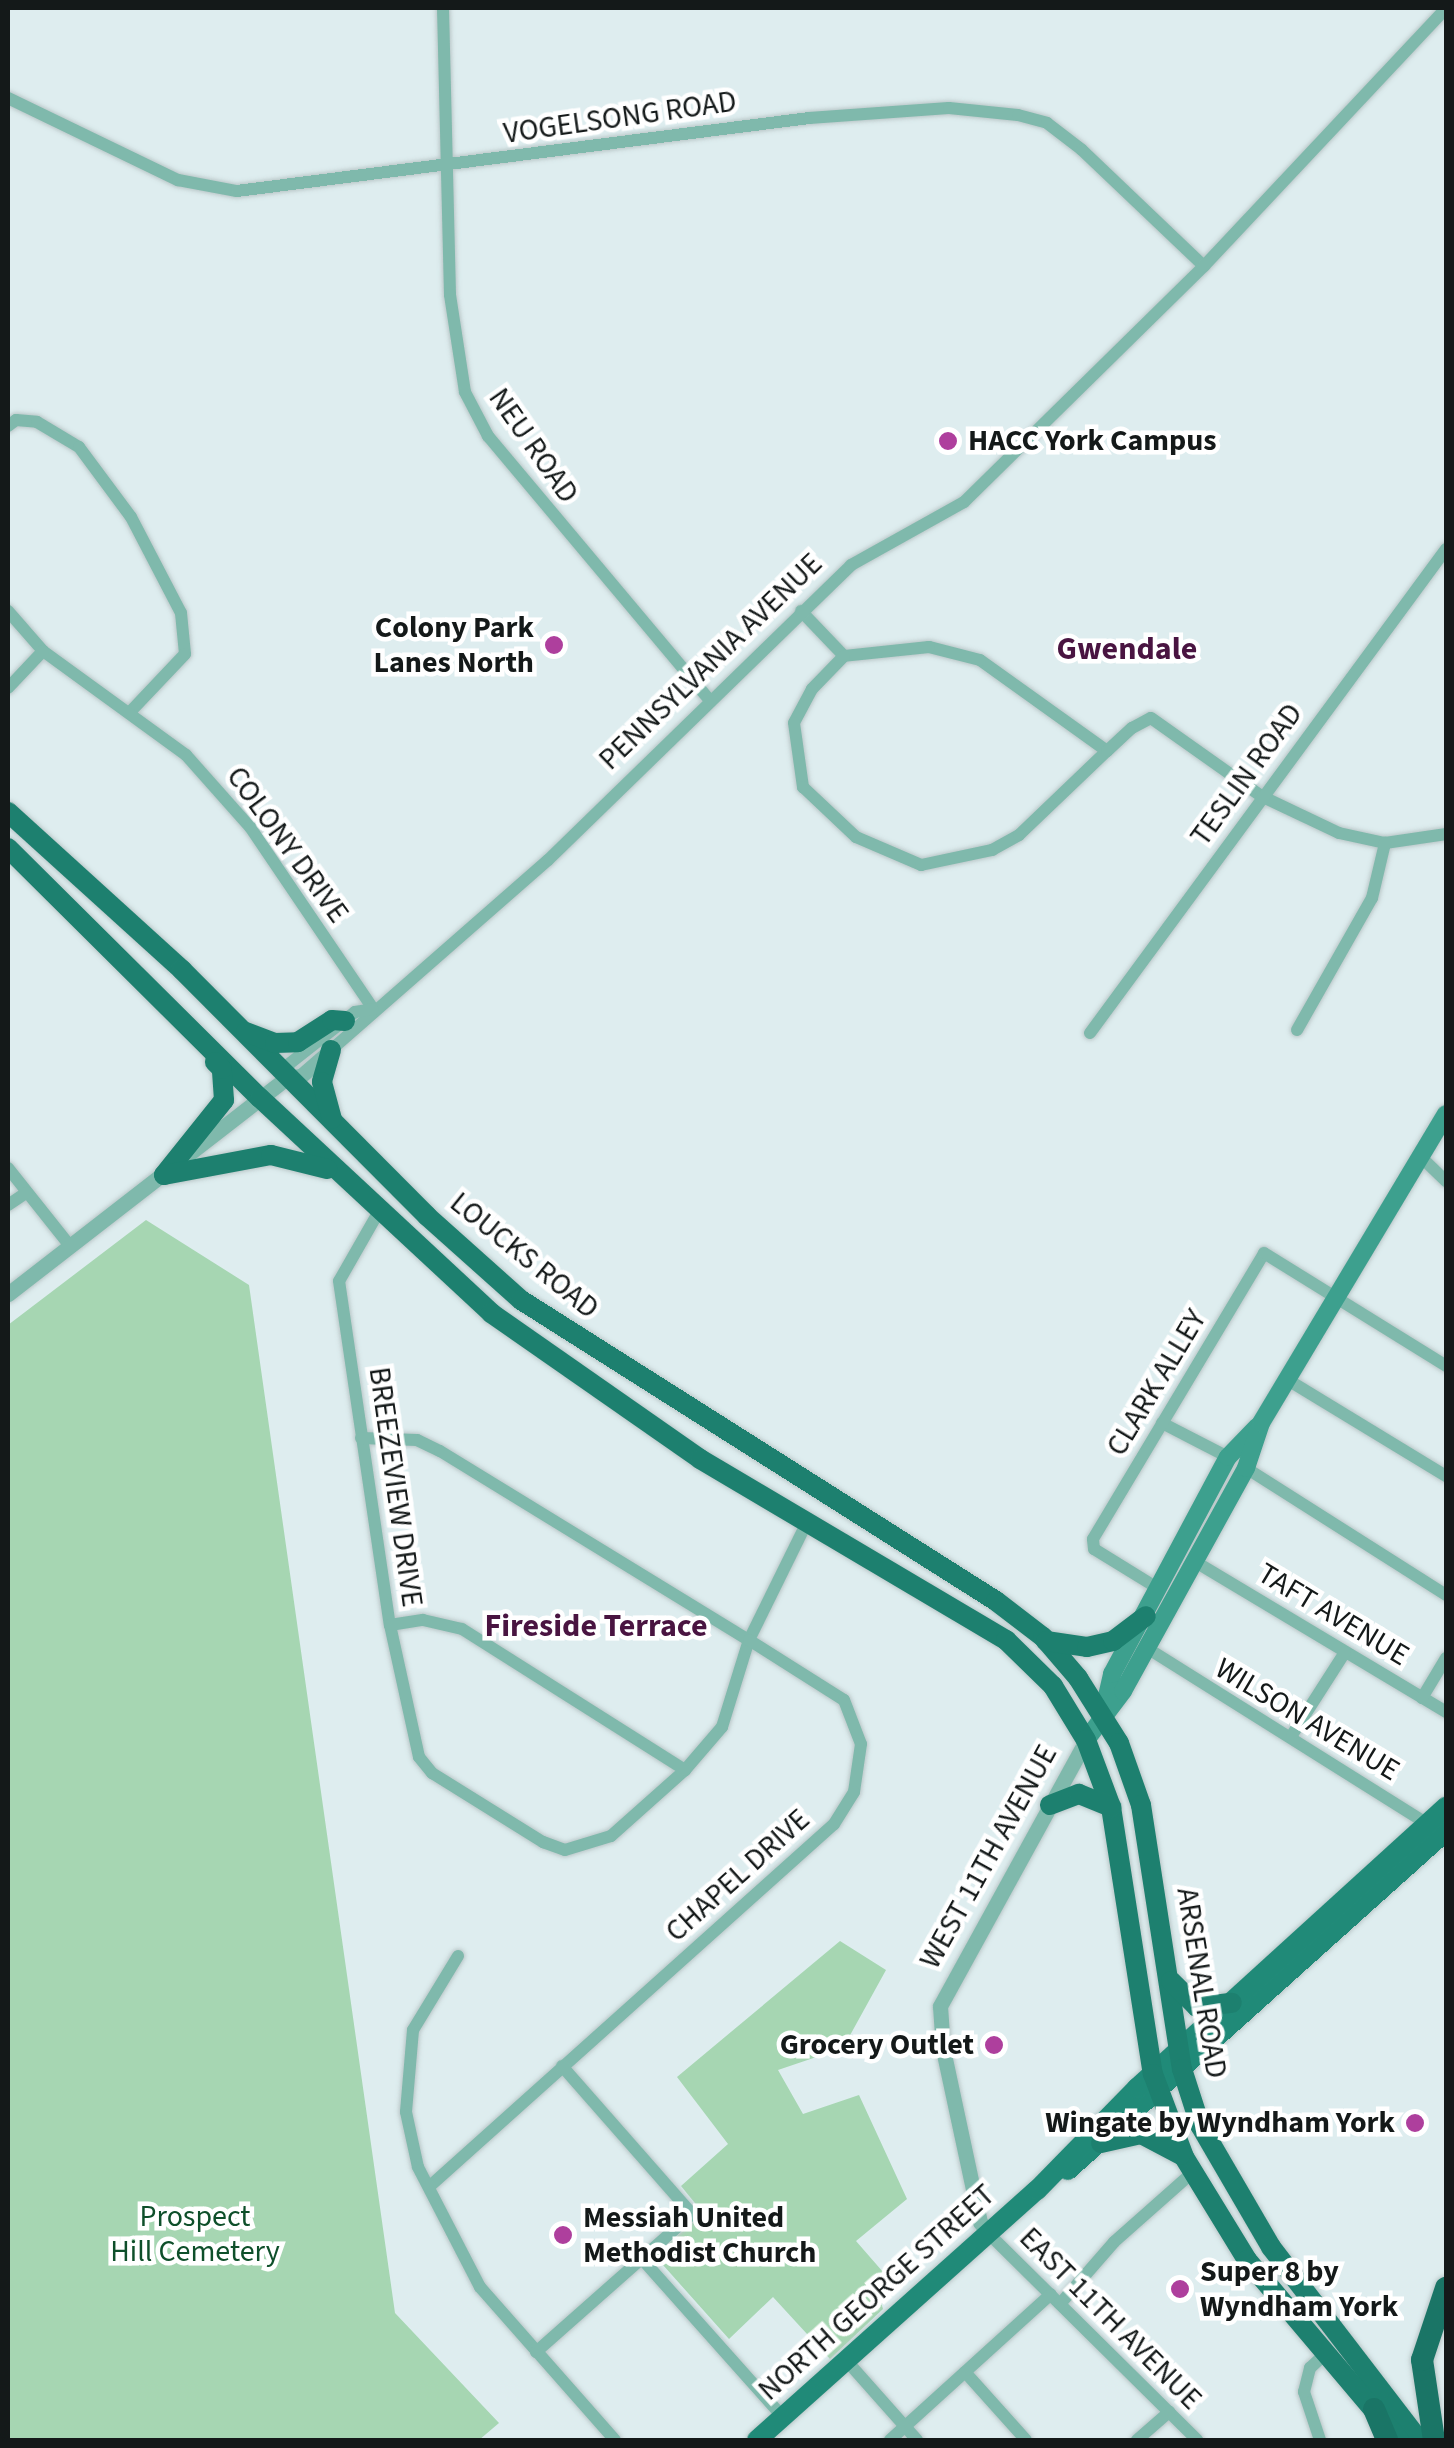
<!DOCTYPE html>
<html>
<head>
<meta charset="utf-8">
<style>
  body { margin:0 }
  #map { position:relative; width:1454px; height:2448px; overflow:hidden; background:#deedef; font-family:"Source Sans 3",sans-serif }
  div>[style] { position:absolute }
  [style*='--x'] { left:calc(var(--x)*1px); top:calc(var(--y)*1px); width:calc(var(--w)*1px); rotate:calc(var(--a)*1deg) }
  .green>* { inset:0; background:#a6d6b2 }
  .roads { filter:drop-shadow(0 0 2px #bac7c8) drop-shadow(0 0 2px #bac7c8) }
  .minor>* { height:12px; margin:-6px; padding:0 6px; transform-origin:6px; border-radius:6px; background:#7fb9ac }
  .tertiary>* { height:15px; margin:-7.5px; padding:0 7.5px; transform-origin:7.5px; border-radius:7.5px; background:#7fb9ac }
  .secondary>* { height:18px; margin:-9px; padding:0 9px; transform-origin:9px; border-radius:9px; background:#3da08e }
  .primary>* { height:20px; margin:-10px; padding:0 10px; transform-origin:10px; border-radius:10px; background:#208a78 }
  .trunk>* { height:20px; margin:-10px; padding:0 10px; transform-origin:10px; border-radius:10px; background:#1d806f }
  .motorway>* { height:22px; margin:-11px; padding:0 11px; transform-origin:11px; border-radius:11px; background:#1a7566 }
  .dots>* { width:28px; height:28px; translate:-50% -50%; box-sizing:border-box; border:5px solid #fff; border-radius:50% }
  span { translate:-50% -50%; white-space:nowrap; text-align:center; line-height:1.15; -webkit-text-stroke:9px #fff; paint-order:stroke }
  .street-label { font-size:30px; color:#141919 }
  .poi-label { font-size:30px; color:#141919; font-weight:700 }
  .left { translate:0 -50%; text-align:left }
  .right { translate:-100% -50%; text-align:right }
  .park-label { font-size:30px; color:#0e4f2a }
  .neighbourhood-label { font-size:32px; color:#491441; font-weight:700 }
  .frame { position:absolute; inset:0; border:10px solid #141919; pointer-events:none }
</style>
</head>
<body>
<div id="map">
  <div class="green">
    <i style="clip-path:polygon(146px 1220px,249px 1285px,395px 2313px,499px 2423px,479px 2440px,8px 2440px,8px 1325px)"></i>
    <i style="clip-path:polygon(840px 1941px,886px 1970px,843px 2048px,778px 2070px,803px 2114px,859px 2095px,907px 2199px,856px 2241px,883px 2272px,875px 2283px,883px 2309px,830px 2359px,773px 2297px,729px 2339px,655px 2256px,703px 2213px,681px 2186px,728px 2144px,677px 2077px)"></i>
  </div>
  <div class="roads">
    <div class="minor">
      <i style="--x:443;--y:8;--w:287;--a:88.6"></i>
      <i style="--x:450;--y:295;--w:98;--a:81.2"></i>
      <i style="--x:465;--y:392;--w:50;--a:62.4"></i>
      <i style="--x:488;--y:436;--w:344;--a:50"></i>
      <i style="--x:8;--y:98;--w:189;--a:25.8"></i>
      <i style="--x:178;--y:180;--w:60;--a:10.6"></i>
      <i style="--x:237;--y:191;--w:577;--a:-7.27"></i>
      <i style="--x:809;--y:118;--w:140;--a:-4.1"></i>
      <i style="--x:949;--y:108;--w:69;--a:5.8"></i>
      <i style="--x:1018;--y:115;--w:30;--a:15"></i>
      <i style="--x:1047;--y:123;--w:44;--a:37.6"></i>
      <i style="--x:1082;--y:150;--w:168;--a:43.6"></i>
      <i style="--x:8;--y:426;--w:10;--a:-37"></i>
      <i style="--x:16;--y:420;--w:21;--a:5"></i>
      <i style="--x:37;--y:422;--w:49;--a:30.8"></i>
      <i style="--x:79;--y:447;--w:87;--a:53.4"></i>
      <i style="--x:131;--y:517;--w:108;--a:62.5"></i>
      <i style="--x:181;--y:613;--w:41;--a:84.4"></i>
      <i style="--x:185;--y:654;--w:81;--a:133.5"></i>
      <i style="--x:8;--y:611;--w:53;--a:48.8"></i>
      <i style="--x:43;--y:651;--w:177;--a:36"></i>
      <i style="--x:186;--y:755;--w:96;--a:48.4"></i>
      <i style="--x:250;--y:827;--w:220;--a:55.9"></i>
      <i style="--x:801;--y:611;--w:62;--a:46.3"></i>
      <i style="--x:8;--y:688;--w:51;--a:-46.6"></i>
      <i style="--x:1107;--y:751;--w:156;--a:-144.4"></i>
      <i style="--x:980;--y:660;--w:53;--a:-165.7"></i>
      <i style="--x:929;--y:647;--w:85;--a:174"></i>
      <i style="--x:844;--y:656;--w:46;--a:134.1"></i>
      <i style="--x:812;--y:689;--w:38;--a:118"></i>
      <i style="--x:794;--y:723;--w:65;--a:82"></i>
      <i style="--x:803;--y:787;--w:73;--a:43.3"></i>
      <i style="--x:856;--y:837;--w:71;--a:23.3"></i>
      <i style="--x:921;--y:865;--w:73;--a:-11.9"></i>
      <i style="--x:992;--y:850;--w:31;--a:-29"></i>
      <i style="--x:1019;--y:835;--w:122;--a:-43.7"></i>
      <i style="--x:1107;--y:751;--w:34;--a:-43"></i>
      <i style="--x:1132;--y:728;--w:21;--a:-28"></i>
      <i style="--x:1151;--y:718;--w:135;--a:35.3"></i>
      <i style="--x:1261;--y:796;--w:86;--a:25.4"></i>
      <i style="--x:1339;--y:833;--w:47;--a:12.3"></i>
      <i style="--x:1385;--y:843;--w:62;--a:-8.4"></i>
      <i style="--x:1297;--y:1030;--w:152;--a:-60.4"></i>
      <i style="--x:1372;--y:898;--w:57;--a:-76.7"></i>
      <i style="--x:1090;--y:1033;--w:601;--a:-53.66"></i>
      <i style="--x:331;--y:1050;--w:288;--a:-41.2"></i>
      <i style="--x:548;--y:860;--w:423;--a:-44.2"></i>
      <i style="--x:851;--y:565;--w:129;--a:-29.1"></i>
      <i style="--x:964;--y:502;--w:337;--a:-44.5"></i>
      <i style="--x:1204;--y:266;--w:354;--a:-46.8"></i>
      <i style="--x:286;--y:1078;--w:14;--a:-78"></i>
      <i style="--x:289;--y:1064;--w:84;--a:-38.2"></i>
      <i style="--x:355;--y:1012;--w:18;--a:-9"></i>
      <i style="--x:1421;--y:1157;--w:35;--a:44"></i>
      <i style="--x:8;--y:1168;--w:100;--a:51.5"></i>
      <i style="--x:8;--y:1205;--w:22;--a:-34"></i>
      <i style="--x:378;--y:1213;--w:78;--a:119.8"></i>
      <i style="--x:339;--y:1281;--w:348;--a:81.6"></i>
      <i style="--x:390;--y:1625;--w:135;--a:77.6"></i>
      <i style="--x:419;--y:1757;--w:21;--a:51"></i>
      <i style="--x:432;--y:1773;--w:131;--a:31.9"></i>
      <i style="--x:543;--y:1842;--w:23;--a:20"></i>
      <i style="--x:565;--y:1850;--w:48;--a:-16.9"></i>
      <i style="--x:611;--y:1836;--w:99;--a:-41.7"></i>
      <i style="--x:685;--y:1770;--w:57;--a:-49.3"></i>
      <i style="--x:722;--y:1727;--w:91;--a:-72.8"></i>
      <i style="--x:749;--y:1640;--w:131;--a:-63.8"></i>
      <i style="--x:1288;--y:1380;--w:185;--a:31.3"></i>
      <i style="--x:1162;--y:1423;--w:74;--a:27.3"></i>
      <i style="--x:361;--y:1438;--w:56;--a:2"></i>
      <i style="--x:417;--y:1440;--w:25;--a:26"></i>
      <i style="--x:440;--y:1451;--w:362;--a:31.5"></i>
      <i style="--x:749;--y:1640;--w:112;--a:32.3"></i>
      <i style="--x:844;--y:1700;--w:47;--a:68.9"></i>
      <i style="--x:861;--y:1744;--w:49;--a:98.3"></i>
      <i style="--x:854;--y:1792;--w:38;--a:122"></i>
      <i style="--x:834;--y:1824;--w:544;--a:138.13"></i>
      <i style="--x:1246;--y:1468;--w:237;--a:32.4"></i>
      <i style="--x:1194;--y:1561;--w:294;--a:30.9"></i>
      <i style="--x:1159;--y:1589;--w:76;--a:-148.4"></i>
      <i style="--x:1094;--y:1549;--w:10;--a:-96"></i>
      <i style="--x:1093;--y:1539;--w:333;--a:-59.1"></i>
      <i style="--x:1264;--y:1253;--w:214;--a:31.8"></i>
      <i style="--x:390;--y:1625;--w:33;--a:-9"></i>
      <i style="--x:423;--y:1620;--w:40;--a:13"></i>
      <i style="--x:462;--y:1629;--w:264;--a:32.3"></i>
      <i style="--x:1147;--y:1648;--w:337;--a:32.1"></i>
      <i style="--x:1422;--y:1698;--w:47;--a:-59"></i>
      <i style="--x:1292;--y:1735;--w:98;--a:-57.4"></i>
      <i style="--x:458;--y:1956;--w:87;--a:121.3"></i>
      <i style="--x:413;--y:2030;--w:82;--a:94.9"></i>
      <i style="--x:406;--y:2112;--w:56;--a:77.7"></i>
      <i style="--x:418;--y:2167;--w:135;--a:62.7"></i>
      <i style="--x:480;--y:2287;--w:204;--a:48.6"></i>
      <i style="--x:989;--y:2234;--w:293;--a:44.7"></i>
      <i style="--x:642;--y:2259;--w:212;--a:48.3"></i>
      <i style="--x:1060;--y:2304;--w:82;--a:-48.9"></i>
      <i style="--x:1114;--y:2242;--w:104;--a:-41.5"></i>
      <i style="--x:536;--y:2352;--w:208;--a:-41.5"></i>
      <i style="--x:692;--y:2214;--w:197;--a:-131.3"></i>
      <i style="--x:846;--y:2360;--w:107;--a:48.4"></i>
      <i style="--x:965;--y:2372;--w:91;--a:48.1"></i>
      <i style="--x:890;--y:2440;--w:217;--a:-42.2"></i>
      <i style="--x:1137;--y:2440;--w:43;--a:-41.2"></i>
      <i style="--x:1320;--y:2440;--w:51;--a:-108.4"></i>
      <i style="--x:1304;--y:2392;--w:25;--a:-76"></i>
      <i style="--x:1310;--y:2368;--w:22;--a:-43"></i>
    </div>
    <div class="tertiary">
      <i style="--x:8;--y:1294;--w:352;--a:-37.8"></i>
      <i style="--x:286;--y:1078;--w:15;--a:-8"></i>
      <i style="--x:301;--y:1076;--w:38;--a:-41"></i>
      <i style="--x:989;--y:2234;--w:15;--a:-127"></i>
      <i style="--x:980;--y:2222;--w:177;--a:-102.1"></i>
      <i style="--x:943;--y:2049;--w:43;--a:-94"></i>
      <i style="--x:940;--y:2006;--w:303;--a:-61.2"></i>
    </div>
    <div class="secondary">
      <i style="--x:1104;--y:1709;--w:36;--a:-77"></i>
      <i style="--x:1112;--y:1674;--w:246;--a:-61.9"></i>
      <i style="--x:1228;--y:1457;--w:42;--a:-46"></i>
      <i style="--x:1086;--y:1740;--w:61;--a:-52.9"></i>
      <i style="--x:1123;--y:1691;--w:255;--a:-61.1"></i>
      <i style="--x:1246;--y:1468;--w:47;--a:-71.6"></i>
      <i style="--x:1261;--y:1423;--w:360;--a:-59.1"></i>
    </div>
    <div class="primary">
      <i style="--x:1068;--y:2170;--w:508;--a:-41.89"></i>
      <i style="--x:757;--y:2440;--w:375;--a:-41.8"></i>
      <i style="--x:1037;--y:2190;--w:143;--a:-45.6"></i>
      <i style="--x:1137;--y:2088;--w:418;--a:-42.3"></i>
    </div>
    <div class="trunk">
      <i style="--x:8;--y:812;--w:235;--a:42.2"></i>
      <i style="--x:182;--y:970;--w:347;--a:45.1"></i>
      <i style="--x:427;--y:1216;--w:126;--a:41.8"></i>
      <i style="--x:521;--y:1300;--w:562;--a:32.36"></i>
      <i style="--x:996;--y:1601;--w:59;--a:37.5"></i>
      <i style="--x:1043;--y:1637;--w:54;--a:49.5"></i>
      <i style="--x:1078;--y:1678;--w:77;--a:57.8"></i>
      <i style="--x:1119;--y:1743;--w:66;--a:70.5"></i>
      <i style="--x:1141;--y:1805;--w:267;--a:81.2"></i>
      <i style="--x:1182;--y:2069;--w:59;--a:72.2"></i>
      <i style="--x:1200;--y:2125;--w:141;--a:59.8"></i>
      <i style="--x:1271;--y:2247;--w:243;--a:52.5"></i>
      <i style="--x:8;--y:848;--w:355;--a:44.8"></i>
      <i style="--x:260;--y:1098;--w:316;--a:42.9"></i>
      <i style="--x:491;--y:1313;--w:255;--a:34.9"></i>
      <i style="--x:700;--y:1459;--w:356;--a:30.6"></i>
      <i style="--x:1006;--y:1640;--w:66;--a:44.4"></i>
      <i style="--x:1053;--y:1686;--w:63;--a:58.6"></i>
      <i style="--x:1086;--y:1740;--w:72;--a:69.5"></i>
      <i style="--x:1111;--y:1807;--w:270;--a:81.1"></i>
      <i style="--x:1153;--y:2074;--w:89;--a:69.5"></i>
      <i style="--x:1184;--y:2157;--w:121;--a:58.5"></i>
      <i style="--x:1247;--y:2260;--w:236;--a:49.8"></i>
      <i style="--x:246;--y:1032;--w:31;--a:21"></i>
      <i style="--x:275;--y:1043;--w:23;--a:-2"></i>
      <i style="--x:298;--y:1042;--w:40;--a:-32.9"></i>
      <i style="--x:332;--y:1020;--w:13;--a:4"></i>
      <i style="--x:331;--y:1050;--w:33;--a:106"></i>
      <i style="--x:322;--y:1082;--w:38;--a:75"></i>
      <i style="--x:164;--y:1175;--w:96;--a:-51.3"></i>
      <i style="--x:224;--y:1100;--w:31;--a:-94"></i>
      <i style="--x:222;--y:1069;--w:10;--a:-135"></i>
      <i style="--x:164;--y:1175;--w:109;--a:-10.6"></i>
      <i style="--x:271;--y:1155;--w:58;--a:14"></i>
      <i style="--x:1046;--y:1641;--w:41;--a:8.3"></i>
      <i style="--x:1087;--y:1647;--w:27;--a:-13"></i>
      <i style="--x:1113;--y:1641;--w:41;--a:-37.1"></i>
      <i style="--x:1050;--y:1805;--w:31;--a:-21"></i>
      <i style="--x:1079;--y:1794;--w:35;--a:22"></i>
      <i style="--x:1171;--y:1981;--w:37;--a:45"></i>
      <i style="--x:1197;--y:2007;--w:35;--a:-7"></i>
      <i style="--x:1101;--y:2143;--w:41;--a:-12.7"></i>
      <i style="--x:1141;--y:2134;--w:45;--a:27.7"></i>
    </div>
    <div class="motorway">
      <i style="--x:1374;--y:2409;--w:34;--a:67"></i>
      <i style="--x:1434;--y:2440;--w:81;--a:-98.5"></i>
      <i style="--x:1422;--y:2360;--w:76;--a:-71.6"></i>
    </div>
  </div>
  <div class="dots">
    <i style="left:948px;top:441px;background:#ae3f9d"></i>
    <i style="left:554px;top:645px;background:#ae3f9d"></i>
    <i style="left:994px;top:2045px;background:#ae3f9d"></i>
    <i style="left:1415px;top:2123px;background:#ae3f9d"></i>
    <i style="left:563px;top:2235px;background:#ae3f9d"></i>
    <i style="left:1180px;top:2289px;background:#ae3f9d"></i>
  </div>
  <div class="street-label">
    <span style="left:620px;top:118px;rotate:-8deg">VOGELSONG ROAD</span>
    <span style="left:533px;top:446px;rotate:55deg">NEU ROAD</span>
    <span style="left:711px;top:662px;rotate:-44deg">PENNSYLVANIA AVENUE</span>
    <span style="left:1247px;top:775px;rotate:-54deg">TESLIN ROAD</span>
    <span style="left:287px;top:845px;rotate:54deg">COLONY DRIVE</span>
    <span style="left:524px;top:1256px;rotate:39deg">LOUCKS ROAD</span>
    <span style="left:1157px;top:1383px;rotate:-59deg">CLARK ALLEY</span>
    <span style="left:395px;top:1487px;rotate:82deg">BREEZEVIEW DRIVE</span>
    <span style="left:1333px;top:1615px;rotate:31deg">TAFT AVENUE</span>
    <span style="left:1307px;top:1720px;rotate:31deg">WILSON AVENUE</span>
    <span style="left:989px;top:1857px;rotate:-61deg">WEST 11TH AVENUE</span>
    <span style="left:738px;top:1876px;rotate:-42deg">CHAPEL DRIVE</span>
    <span style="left:1201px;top:1983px;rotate:81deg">ARSENAL ROAD</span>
    <span style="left:877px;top:2293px;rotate:-42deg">NORTH GEORGE STREET</span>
    <span style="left:1110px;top:2319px;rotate:45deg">EAST 11TH AVENUE</span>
  </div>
  <div class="poi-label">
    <span class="left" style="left:968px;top:441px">HACC York Campus</span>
    <span class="right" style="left:534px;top:645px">Colony Park<br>Lanes North</span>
    <span class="right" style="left:974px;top:2045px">Grocery Outlet</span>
    <span class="right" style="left:1395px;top:2123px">Wingate by Wyndham York</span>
    <span class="left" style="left:583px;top:2235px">Messiah United<br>Methodist Church</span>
    <span class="left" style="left:1200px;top:2289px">Super 8 by<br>Wyndham York</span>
  </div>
  <div class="park-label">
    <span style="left:195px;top:2234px">Prospect<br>Hill Cemetery</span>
  </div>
  <div class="neighbourhood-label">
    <span style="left:1127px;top:649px">Gwendale</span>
    <span style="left:596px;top:1626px">Fireside Terrace</span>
  </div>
  <div class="frame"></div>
</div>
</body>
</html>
